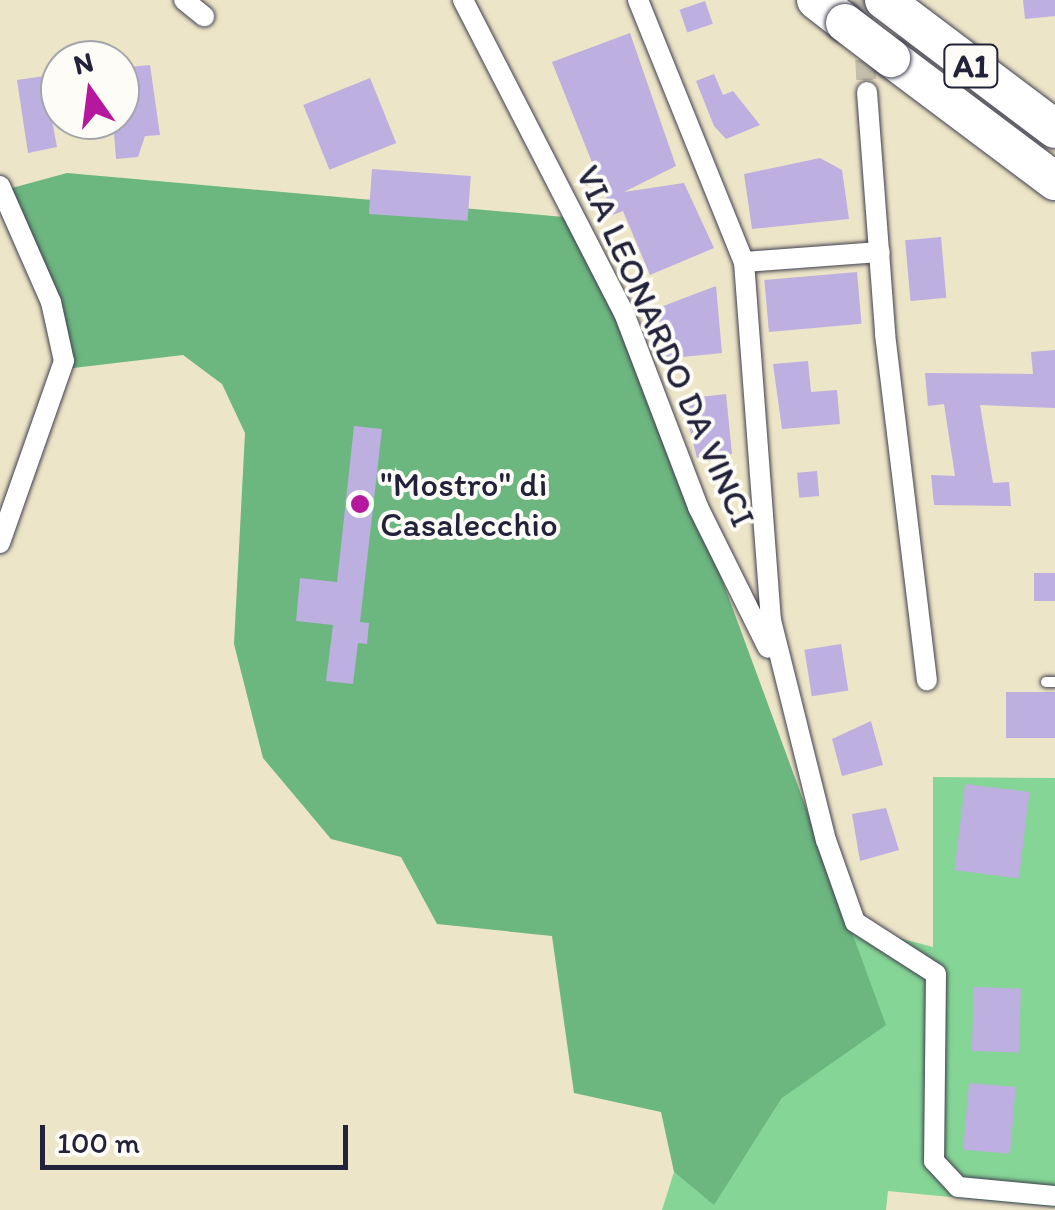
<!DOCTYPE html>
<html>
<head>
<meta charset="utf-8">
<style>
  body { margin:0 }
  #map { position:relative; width:1055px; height:1210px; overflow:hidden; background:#ede5c7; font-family:Itim,sans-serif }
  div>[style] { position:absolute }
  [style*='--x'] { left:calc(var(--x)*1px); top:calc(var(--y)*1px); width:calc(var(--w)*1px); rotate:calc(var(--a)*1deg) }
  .green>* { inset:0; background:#85d596 }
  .forest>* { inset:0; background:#6cb67f }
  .building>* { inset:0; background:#bdafe0; transform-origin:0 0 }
  .street-tunnel>* { height:20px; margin-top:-10px; transform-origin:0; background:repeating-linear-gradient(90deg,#c4beab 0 20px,transparent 0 30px) }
  .roads { filter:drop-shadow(0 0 2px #403f50) drop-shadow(0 0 2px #403f50) }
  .lane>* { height:10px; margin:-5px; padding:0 5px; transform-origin:5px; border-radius:5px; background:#fff }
  .street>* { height:20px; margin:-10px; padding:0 10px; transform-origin:10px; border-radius:10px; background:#fff }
  .highway>* { height:38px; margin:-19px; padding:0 19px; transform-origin:19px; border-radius:19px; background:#fff }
  .bridges { filter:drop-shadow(0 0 2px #403f50) drop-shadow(0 0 2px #403f50) }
  .highway-bridge>* { height:38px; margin:-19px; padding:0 19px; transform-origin:19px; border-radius:19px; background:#fff }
  .dots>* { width:28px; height:28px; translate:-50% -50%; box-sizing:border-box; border:5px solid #fdfcf7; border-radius:50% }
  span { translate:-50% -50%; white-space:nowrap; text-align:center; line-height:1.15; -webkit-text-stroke:8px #fdfcf7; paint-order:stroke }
  .shield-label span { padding:2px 8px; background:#fdfcf7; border:2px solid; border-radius:8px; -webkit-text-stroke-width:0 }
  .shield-label { font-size:32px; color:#22223b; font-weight:700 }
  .street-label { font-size:35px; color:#22223b }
  .poi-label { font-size:35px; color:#22223b }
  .left { translate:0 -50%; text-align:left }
  .north { position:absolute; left:40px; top:40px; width:100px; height:100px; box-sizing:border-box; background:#fdfcf7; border:2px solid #a5a5ac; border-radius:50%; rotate:346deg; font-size:28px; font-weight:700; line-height:40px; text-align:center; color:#22223b }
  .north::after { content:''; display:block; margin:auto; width:35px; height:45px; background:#b5179e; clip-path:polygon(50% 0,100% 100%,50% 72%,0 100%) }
  .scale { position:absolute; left:40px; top:1125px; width:308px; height:45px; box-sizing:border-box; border:5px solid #22223b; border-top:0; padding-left:12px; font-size:30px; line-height:35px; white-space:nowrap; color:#22223b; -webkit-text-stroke:8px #fdfcf7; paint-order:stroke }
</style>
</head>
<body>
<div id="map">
  <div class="green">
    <i style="clip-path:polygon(933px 777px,1055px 778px,1055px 1207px,888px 1191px,886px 1210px,662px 1210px,674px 1172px,714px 1204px,782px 1098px,824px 1064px,841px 906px,884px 934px,933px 947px)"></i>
  </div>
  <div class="forest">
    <i style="clip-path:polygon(67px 173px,564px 217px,642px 362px,886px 1025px,782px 1098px,714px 1205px,674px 1172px,661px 1112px,574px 1093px,552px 936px,437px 924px,401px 857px,331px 839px,263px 758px,234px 644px,245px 433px,222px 384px,183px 355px,65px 369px,1px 191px)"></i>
  </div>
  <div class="building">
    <i style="clip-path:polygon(1023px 0,1055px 0,1055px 16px,1025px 19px)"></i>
    <i style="left:705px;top:1px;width:24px;height:27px;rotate:71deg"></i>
    <i style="clip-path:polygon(630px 33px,676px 166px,624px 192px,684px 183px,714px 248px,650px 275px,623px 211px,613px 215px,552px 62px)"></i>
    <i style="clip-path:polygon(150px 65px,160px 135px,145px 136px,138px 157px,116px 159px,113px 120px,120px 98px,130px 98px,128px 67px)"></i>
    <i style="clip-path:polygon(58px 74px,60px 108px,50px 110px,57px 147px,28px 153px,17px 80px)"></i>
    <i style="clip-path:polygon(714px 74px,723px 95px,733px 91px,760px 125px,726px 139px,714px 126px,696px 81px)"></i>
    <i style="left:370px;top:78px;width:70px;height:72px;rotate:68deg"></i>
    <i style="clip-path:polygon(820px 158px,842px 170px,849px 219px,752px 229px,744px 174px)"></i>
    <i style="left:372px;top:169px;width:99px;height:45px;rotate:4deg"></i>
    <i style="left:941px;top:237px;width:61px;height:36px;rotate:85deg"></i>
    <i style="left:857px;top:272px;width:52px;height:93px;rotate:85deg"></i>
    <i style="clip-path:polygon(716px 286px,722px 353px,662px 359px,658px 308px)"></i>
    <i style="clip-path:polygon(1055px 350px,1055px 408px,980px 405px,993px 483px,1009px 482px,1011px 506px,934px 505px,931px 475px,955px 476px,944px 404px,928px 406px,925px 373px,1033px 374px,1031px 352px)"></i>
    <i style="clip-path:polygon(808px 361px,811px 392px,837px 390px,840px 424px,782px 429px,773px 364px)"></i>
    <i style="clip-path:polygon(726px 394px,732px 454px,697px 458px,682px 399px)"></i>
    <i style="clip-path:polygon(354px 426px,382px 429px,360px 622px,369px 623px,367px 644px,358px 643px,353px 684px,326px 681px,333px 625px,296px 621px,300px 578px,337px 582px)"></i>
    <i style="left:817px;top:471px;width:25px;height:20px;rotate:85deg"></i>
    <i style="left:1055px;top:573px;width:28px;height:21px;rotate:90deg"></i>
    <i style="left:841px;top:644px;width:47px;height:37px;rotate:81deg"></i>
    <i style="left:1006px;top:692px;width:49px;height:46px"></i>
    <i style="clip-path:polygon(871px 721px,883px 765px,842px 776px,832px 739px)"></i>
    <i style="left:965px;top:784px;width:65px;height:87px;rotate:7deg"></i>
    <i style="clip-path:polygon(886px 808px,899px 850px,860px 861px,852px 814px)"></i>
    <i style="left:974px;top:987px;width:47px;height:64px;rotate:2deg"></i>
    <i style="left:969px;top:1083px;width:47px;height:67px;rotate:5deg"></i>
  </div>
  <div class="street-tunnel">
    <i style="--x:862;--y:0;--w:92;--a:86.9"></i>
  </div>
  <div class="roads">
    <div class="lane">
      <i style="--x:1046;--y:682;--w:9;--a:0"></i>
    </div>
    <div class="street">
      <i style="--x:184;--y:0;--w:26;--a:39"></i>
      <i style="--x:463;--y:0;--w:352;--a:62.8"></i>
      <i style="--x:624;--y:313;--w:208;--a:69.1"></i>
      <i style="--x:698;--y:507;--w:157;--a:63.6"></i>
      <i style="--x:638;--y:0;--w:283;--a:68"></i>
      <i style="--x:744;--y:262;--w:359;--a:85.7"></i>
      <i style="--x:771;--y:620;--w:227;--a:76"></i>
      <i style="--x:826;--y:840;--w:87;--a:70.5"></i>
      <i style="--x:855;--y:922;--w:96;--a:32.7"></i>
      <i style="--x:936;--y:974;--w:187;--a:90.6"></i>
      <i style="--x:934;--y:1161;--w:35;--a:47"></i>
      <i style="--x:958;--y:1187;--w:97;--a:5.3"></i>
      <i style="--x:867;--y:92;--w:243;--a:85.7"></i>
      <i style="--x:885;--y:334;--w:349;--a:83.1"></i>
      <i style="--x:0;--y:186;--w:127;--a:66.3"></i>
      <i style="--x:51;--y:302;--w:60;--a:77.6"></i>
      <i style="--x:64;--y:361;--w:193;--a:109.4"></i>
      <i style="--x:744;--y:262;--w:136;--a:-4.2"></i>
    </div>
    <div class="highway">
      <i style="--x:816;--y:0;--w:37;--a:38"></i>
      <i style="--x:884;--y:0;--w:214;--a:37"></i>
      <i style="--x:891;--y:58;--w:205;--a:36.9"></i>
    </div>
  </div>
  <div class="bridges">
    <div class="highway-bridge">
      <i style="--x:845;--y:23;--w:58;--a:37.3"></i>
    </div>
  </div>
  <div class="dots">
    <i style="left:360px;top:504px;background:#b5179e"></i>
  </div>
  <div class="shield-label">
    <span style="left:971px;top:66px">A1</span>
  </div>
  <div class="street-label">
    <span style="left:666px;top:346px;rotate:66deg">VIA LEONARDO DA VINCI</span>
  </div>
  <div class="poi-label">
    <span class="left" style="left:380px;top:504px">"Mostro" di<br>Casalecchio</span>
  </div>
  <div class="north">N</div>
  <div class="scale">100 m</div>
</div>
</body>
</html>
